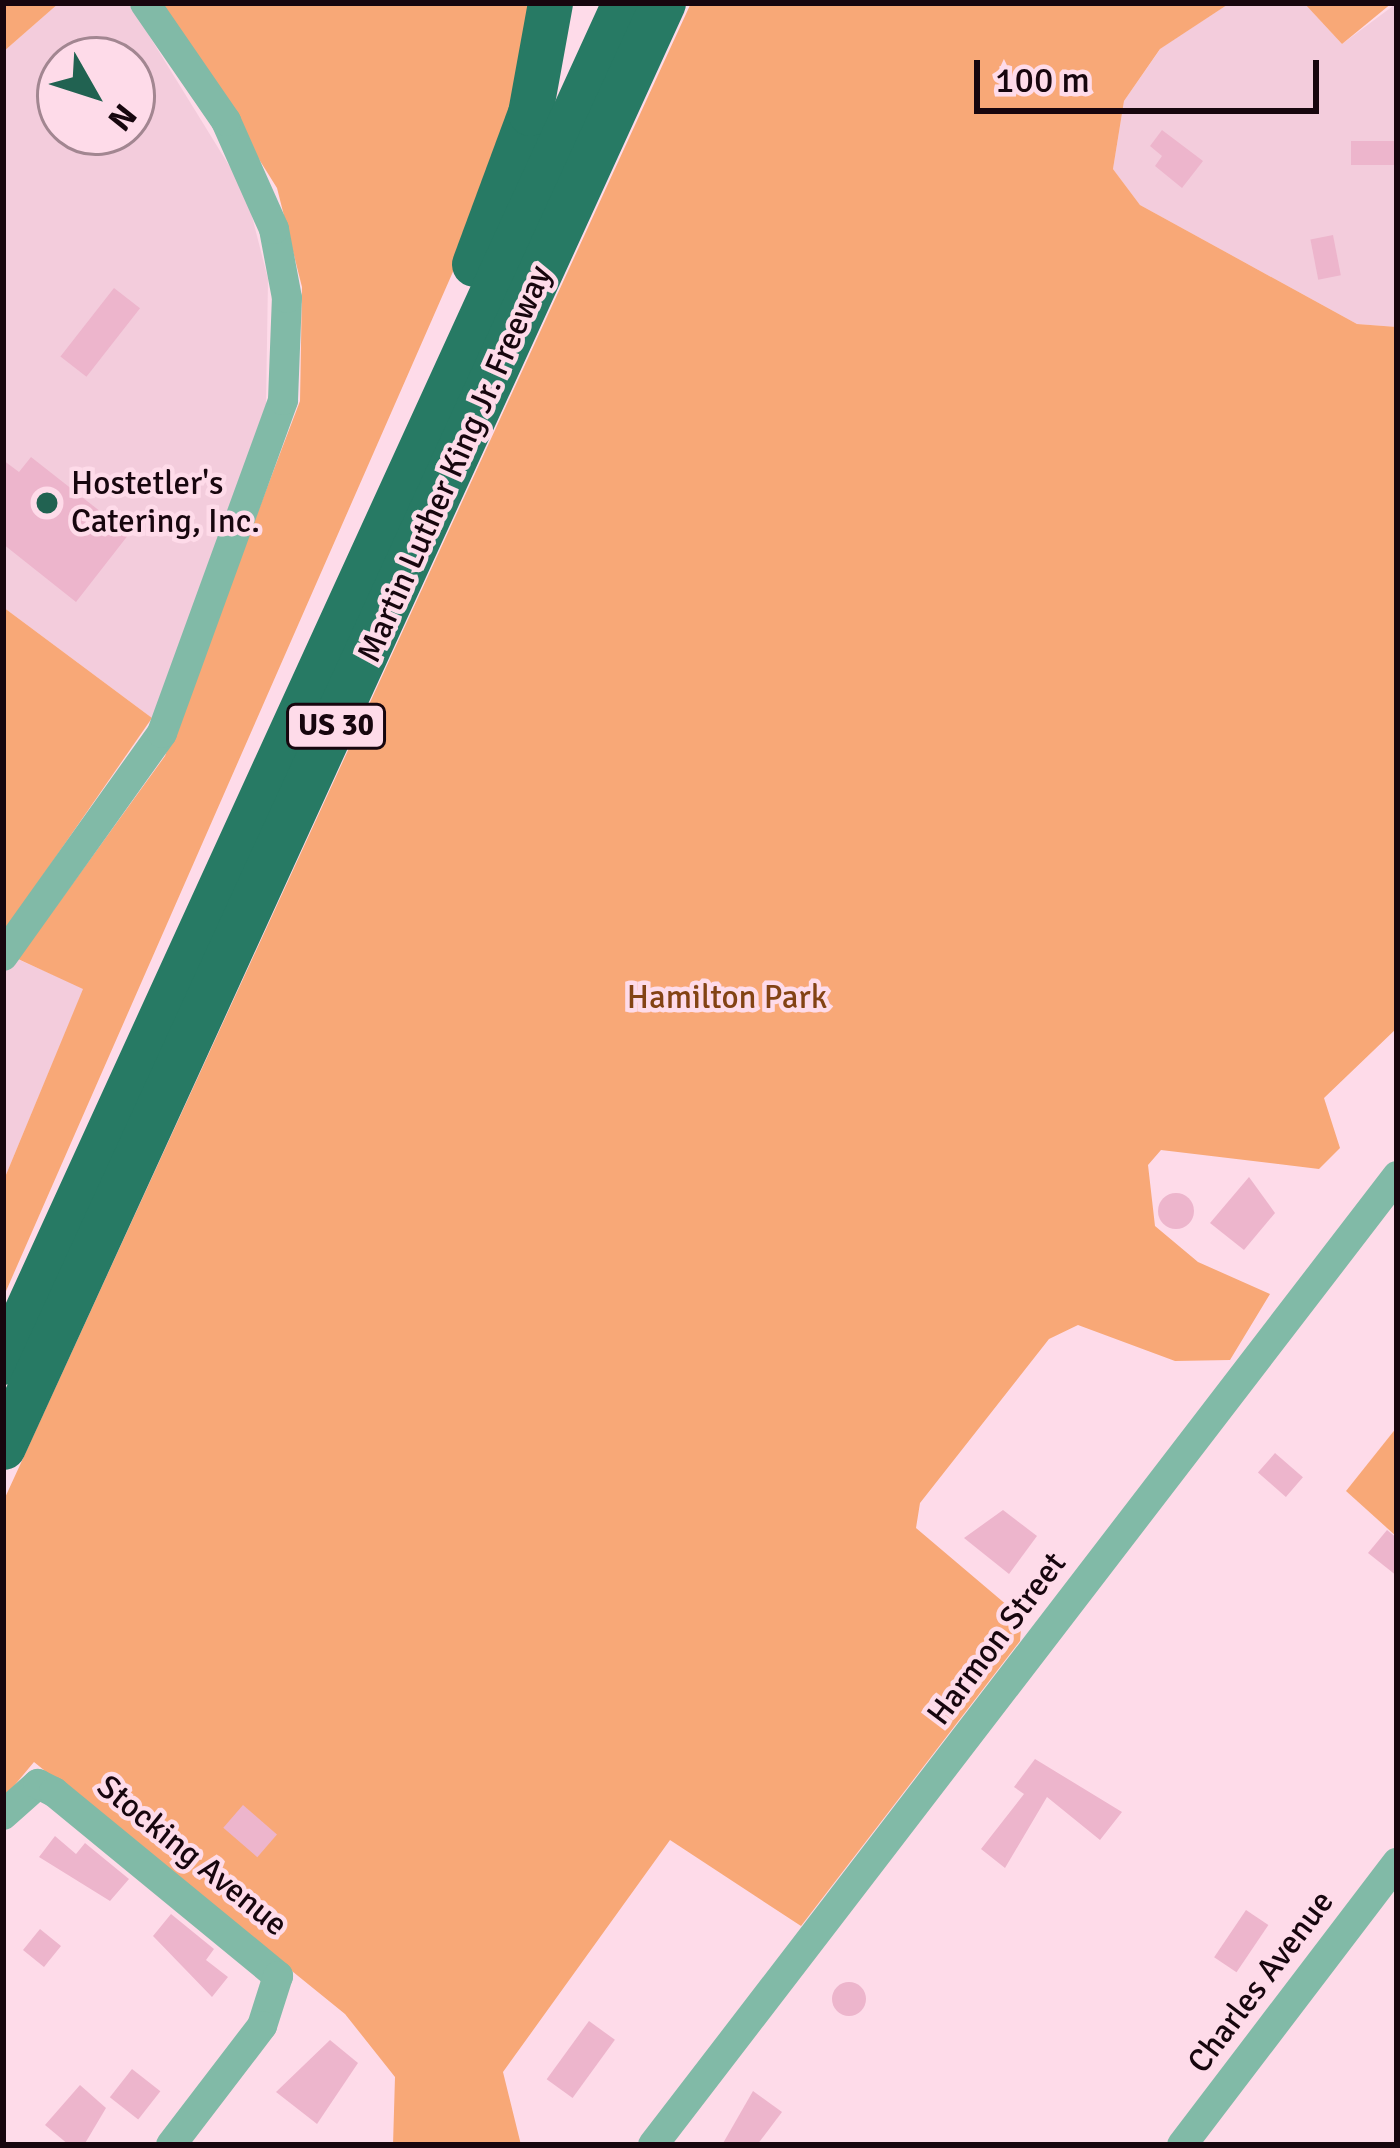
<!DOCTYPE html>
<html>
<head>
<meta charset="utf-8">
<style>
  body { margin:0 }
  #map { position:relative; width:1400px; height:2148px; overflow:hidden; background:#fedbe9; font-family:Signika,sans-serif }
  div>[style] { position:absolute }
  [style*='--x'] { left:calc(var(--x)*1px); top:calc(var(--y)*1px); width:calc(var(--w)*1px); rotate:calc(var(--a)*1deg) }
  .built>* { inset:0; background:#f3ccdc }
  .green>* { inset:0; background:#f8a877 }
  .building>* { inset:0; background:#edb5cc; transform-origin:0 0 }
  .round { border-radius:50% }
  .minor>* { height:30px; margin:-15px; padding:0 15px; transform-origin:15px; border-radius:15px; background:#81baa7 }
  .highway>* { height:45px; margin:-22.5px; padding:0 22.5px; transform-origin:22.5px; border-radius:22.5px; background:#277a64 }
  .dots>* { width:33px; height:33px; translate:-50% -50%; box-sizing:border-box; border:6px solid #fedbe9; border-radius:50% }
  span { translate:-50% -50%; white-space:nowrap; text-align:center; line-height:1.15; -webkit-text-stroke:9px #fedbe9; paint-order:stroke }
  .shield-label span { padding:3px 9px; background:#fedbe9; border:3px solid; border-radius:9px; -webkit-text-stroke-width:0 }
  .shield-label { font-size:30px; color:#17060e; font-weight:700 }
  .street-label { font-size:33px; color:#17060e }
  .poi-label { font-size:33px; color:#17060e }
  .left { translate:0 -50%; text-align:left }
  .park-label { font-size:33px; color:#834314 }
  .frame { position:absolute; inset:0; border:6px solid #17060e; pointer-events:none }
  .north { position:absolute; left:36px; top:36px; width:120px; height:120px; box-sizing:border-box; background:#fedbe9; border:3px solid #a28691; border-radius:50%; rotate:129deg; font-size:33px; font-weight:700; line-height:48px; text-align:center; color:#17060e }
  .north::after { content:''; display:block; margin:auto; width:42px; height:54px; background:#216251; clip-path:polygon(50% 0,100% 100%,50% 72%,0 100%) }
  .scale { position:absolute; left:974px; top:60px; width:345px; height:54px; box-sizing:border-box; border:6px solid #17060e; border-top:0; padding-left:15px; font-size:36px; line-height:42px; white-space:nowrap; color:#17060e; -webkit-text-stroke:9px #fedbe9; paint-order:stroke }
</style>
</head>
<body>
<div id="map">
  <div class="built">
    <i style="clip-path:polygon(evenodd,59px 3px,129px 3px,246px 193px,268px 279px,266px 405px,152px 718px,3px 607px,3px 52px,59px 3px,60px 60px,132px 60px,132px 132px,60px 132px,60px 60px)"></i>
    <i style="clip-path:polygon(1230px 3px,1304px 3px,1342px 44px,1397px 3px,1397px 327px,1357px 324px,1140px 205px,1113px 169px,1124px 101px,1161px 48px)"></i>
    <i style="clip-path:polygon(3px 953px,84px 988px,3px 1182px)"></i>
  </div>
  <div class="green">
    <i style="clip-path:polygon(3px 3px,59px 3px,3px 52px)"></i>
    <i style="clip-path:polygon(161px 3px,534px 3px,522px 85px,459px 258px,3px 1298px,3px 1182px,83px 989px,18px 959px,165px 756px,300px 401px,302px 287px,277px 188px)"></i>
    <i style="clip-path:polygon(691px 3px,1230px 3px,1160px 49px,1124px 101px,1113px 169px,1140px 205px,1357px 324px,1397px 327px,1397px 1028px,1324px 1098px,1340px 1148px,1319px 1169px,1161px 1150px,1148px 1165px,1155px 1226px,1198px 1262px,1270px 1294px,1230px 1360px,1175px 1361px,1078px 1325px,1049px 1339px,920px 1503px,916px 1528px,1022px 1618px,1020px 1641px,801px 1926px,670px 1840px,503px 2072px,521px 2145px,393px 2145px,395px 2077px,345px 2014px,34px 1762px,3px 1799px,3px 1502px)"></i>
    <i style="clip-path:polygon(1304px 3px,1392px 3px,1342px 44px)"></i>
    <i style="clip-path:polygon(3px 607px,152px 718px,3px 933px)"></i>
    <i style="clip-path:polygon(1397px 1427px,1397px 1537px,1346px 1491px)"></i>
  </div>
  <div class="building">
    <i style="clip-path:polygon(1162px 130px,1203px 161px,1182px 188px,1155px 166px,1162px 156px,1150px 146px)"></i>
    <i style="left:1397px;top:141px;width:24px;height:46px;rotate:90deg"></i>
    <i style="left:1333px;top:235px;width:41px;height:23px;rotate:79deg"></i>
    <i style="left:114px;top:288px;width:33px;height:87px;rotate:38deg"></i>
    <i style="clip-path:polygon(31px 457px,129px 534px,76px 602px,3px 544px,3px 460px,19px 472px)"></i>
    <i style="clip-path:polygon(1249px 1177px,1275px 1213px,1244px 1250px,1210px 1223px)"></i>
    <i class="round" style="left:1158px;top:1193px;width:36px;height:36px"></i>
    <i style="left:1275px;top:1453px;width:37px;height:26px;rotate:41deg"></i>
    <i style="clip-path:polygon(1003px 1510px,1037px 1536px,1009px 1574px,964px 1538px)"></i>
    <i style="clip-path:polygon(1387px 1530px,1397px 1538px,1397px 1576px,1368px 1553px)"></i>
    <i style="clip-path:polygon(1035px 1759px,1122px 1812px,1100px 1840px,1047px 1797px,1005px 1868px,981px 1849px,1024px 1794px,1014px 1787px)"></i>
    <i style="left:243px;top:1805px;width:45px;height:30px;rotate:41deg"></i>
    <i style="clip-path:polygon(55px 1836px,76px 1854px,85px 1843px,129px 1879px,110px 1901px,39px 1857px)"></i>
    <i style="left:1246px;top:1910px;width:27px;height:57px;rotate:34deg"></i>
    <i style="clip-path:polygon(171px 1914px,214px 1949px,206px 1960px,228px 1977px,212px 1997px,153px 1936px)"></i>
    <i style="left:40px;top:1929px;width:27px;height:27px;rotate:39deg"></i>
    <i class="round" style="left:832px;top:1982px;width:34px;height:34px"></i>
    <i style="left:589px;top:2021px;width:32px;height:72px;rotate:36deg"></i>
    <i style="clip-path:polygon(330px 2040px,358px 2063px,317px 2124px,276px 2092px)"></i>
    <i style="left:132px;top:2069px;width:36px;height:36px;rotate:38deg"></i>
    <i style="clip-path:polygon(80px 2085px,106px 2108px,84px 2145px,69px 2145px,45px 2125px)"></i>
    <i style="clip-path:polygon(753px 2091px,782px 2112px,757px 2145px,722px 2145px)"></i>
  </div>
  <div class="minor">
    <i style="--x:3;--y:956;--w:274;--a:-54.5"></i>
    <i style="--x:162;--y:733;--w:354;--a:-70"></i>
    <i style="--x:283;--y:400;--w:102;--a:-87.8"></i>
    <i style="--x:287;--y:298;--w:70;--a:-100.7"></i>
    <i style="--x:274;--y:229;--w:118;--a:-114"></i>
    <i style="--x:226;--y:121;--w:143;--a:-124.5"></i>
    <i style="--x:3;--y:1815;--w:47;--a:-41.5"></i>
    <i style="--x:38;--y:1784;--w:18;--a:27"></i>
    <i style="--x:54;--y:1792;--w:290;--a:39.4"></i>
    <i style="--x:278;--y:1976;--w:52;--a:107.7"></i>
    <i style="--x:262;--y:2026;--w:150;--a:127.4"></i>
    <i style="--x:653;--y:2145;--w:1222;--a:-52.48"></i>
    <i style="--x:1182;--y:2145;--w:355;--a:-52.7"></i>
  </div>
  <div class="highway">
    <i style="--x:474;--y:264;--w:161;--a:-69.7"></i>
    <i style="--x:530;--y:113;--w:112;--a:-79.7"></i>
    <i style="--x:3;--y:1362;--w:1494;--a:-65.44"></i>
    <i style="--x:3;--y:1447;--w:1588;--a:-65.44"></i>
  </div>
  <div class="dots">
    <i style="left:47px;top:503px;background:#216251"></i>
  </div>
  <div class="shield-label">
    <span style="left:336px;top:726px">US 30</span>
  </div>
  <div class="street-label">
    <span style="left:455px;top:464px;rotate:-66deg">Martin Luther King Jr. Freeway</span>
    <span style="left:997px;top:1639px;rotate:-53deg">Harmon Street</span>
    <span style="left:192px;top:1856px;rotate:39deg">Stocking Avenue</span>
    <span style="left:1261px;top:1982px;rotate:-53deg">Charles Avenue</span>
  </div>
  <div class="poi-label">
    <span class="left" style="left:71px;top:503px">Hostetler's<br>Catering, Inc.</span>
  </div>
  <div class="park-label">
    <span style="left:727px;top:998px">Hamilton Park</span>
  </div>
  <div class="frame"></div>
  <div class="north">N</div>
  <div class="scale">100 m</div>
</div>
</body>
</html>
